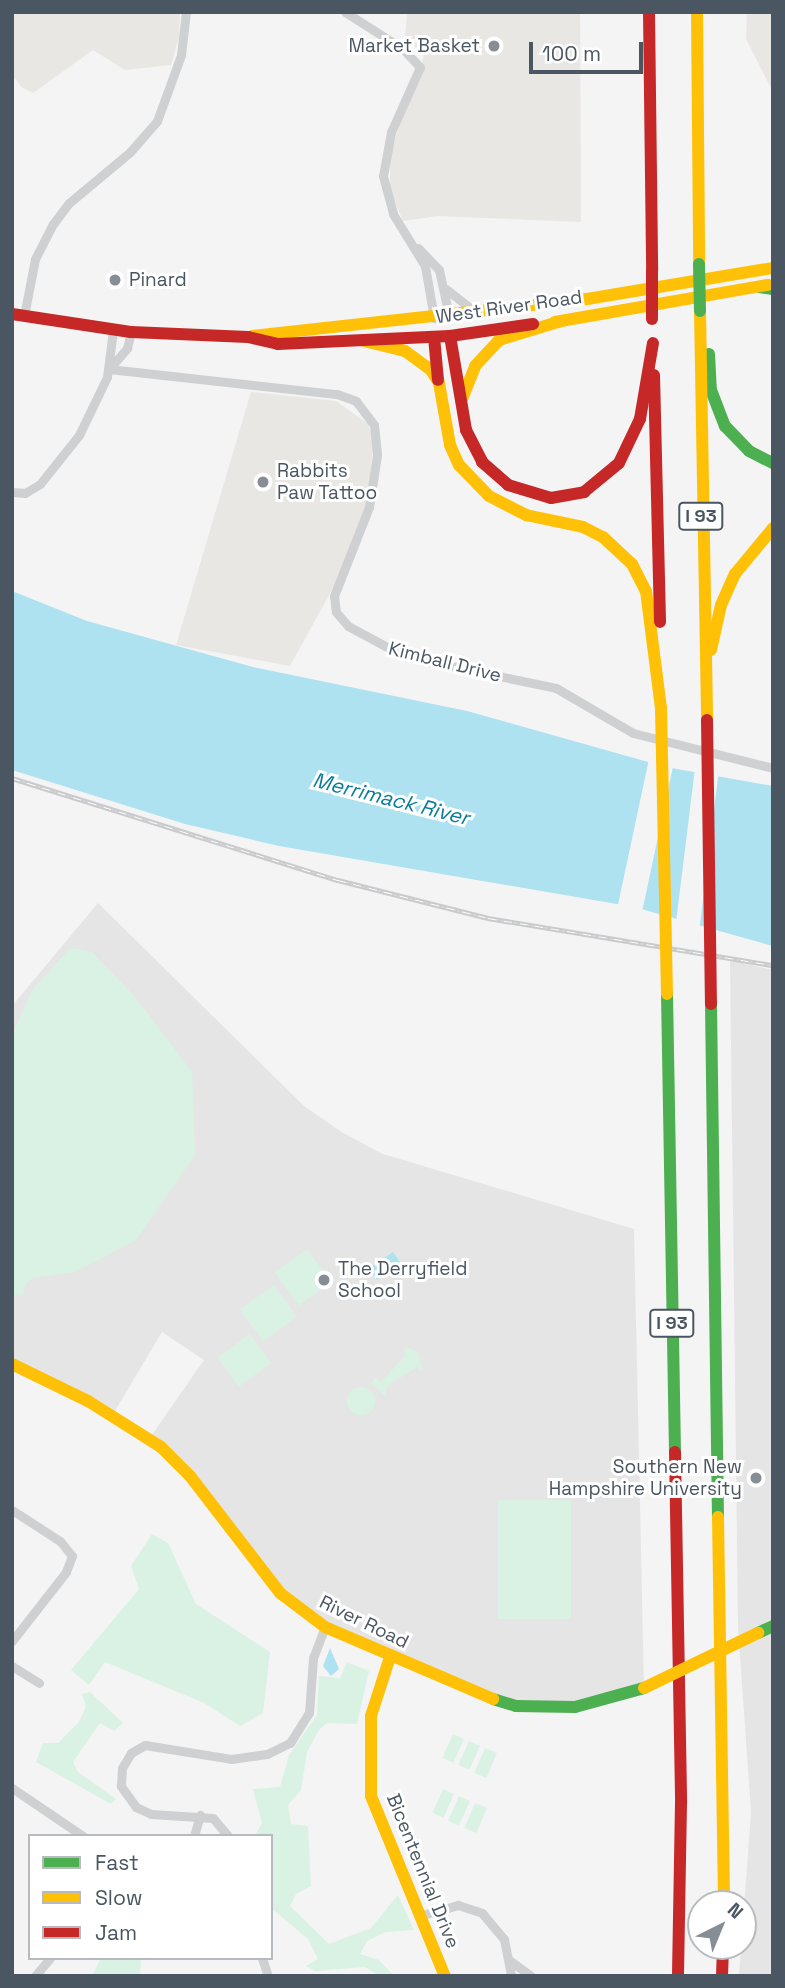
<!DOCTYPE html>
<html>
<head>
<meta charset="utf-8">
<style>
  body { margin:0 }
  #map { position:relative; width:785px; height:1988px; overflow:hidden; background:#f4f4f4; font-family:"Space Grotesk",sans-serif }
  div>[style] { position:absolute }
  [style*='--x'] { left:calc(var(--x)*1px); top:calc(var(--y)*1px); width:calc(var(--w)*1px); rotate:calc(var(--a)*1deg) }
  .commercial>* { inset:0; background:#e8e7e3 }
  .education>* { inset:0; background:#e6e5e6 }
  .green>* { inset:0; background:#d9f2e3; transform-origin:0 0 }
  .round { border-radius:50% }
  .water>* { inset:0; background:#aee2f0; transform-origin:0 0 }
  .pier>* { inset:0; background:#f4f4f4; transform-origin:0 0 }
  .street>* { height:9px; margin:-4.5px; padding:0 4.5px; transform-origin:4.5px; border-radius:4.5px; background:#ced0d2 }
  .fast>* { height:12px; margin:-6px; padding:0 6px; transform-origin:6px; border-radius:6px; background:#4caf50 }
  .slow>* { height:12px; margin:-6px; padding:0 6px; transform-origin:6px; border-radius:6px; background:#ffc107 }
  .jam>* { height:12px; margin:-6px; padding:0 6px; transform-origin:6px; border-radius:6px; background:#c62828 }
  .rail>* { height:5px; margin-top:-2.5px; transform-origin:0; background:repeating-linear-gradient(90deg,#fff 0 8px,#c9cacc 0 16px); box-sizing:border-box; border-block:2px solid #c9cacc }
  .fast-bridge>* { height:12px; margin:-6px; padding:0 6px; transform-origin:6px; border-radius:6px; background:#4caf50 }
  .slow-bridge>* { height:12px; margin:-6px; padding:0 6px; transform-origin:6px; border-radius:6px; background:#ffc107 }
  .jam-bridge>* { height:12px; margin:-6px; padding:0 6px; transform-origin:6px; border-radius:6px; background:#c62828 }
  .dots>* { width:19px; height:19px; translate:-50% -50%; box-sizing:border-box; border:4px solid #fff; border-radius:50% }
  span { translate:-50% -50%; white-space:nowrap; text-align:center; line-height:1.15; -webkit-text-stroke:6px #fff; paint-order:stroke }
  .shield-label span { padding:2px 5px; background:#fff; border:2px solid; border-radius:5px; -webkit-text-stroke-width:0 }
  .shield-label { font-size:18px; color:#4a5661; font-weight:700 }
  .poi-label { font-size:19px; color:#4a5661 }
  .right { translate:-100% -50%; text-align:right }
  .left { translate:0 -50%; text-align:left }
  .street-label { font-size:19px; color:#4a5661 }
  .water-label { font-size:21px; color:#0c7c9b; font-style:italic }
  .frame { position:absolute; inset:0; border:14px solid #4a5661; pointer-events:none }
  .legend { position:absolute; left:28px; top:1834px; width:245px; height:126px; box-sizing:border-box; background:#fff; border:2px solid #b7bbc0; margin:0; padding:9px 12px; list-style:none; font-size:21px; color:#4a5661 }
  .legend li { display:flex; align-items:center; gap:14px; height:35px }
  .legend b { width:35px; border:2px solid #b7bbc0 }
  .north { position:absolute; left:687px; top:1890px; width:70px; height:70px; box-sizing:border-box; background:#fff; border:2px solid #b7bbc0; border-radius:50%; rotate:43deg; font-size:19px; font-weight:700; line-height:28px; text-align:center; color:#4a5661 }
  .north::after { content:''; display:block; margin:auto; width:24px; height:32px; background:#868d94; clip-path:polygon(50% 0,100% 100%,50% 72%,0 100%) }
  .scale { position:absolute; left:529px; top:42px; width:114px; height:32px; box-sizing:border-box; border:4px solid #4a5661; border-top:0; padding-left:9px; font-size:21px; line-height:24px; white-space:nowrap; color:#4a5661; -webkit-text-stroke:5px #fff; paint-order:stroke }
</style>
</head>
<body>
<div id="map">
  <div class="commercial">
    <i style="clip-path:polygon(12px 12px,180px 12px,179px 37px,171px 65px,125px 70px,93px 50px,33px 93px,21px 87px,12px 74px)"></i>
    <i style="clip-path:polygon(407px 12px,580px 12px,581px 222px,438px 216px,403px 221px,390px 190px,390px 153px,424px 56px,405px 38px)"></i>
    <i style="clip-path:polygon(747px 12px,773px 12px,773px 92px,746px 39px)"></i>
    <i style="clip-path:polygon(251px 392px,336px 401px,367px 423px,374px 438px,367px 505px,344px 568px,290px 666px,176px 645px)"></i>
  </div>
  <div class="education">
    <i style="clip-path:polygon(98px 903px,304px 1106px,343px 1133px,383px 1154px,634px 1229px,644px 1688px,617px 1698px,516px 1706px,301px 1612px,201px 1491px,149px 1439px,204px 1360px,162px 1332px,112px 1416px,12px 1364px,12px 1006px)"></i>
    <i style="clip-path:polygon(730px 960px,773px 970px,773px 1976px,739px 1976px,751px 1812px,738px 1627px)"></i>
  </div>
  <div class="green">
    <i style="clip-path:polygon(70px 948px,92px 952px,136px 998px,192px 1072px,195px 1155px,136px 1240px,75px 1272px,32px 1278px,25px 1285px,23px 1296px,12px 1294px,14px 1031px,32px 990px)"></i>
    <i style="left:307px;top:1249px;width:41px;height:40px;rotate:54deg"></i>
    <i style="left:274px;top:1285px;width:39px;height:42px;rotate:54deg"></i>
    <i style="left:250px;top:1334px;width:36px;height:40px;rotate:54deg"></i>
    <i style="clip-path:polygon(405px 1347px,418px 1352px,423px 1372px,417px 1367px,387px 1386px,385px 1396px,371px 1383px,375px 1378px,381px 1382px,405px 1356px)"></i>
    <i class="round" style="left:347px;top:1387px;width:28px;height:28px"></i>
    <i style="left:498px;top:1500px;width:73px;height:119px"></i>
    <i style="clip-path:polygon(152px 1534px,168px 1543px,196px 1604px,270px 1652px,263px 1713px,240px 1726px,204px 1703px,105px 1662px,89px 1685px,71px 1670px,139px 1589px,131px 1566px)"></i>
    <i style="clip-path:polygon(347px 1662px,369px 1671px,357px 1724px,327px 1723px,319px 1730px,307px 1752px,301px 1790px,288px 1805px,291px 1824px,308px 1826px,311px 1886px,296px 1894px,290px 1906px,329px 1944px,371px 1928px,398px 1895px,414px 1930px,386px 1932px,367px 1941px,360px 1954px,379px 1960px,394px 1976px,379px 1976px,365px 1967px,315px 1971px,306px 1966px,318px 1959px,308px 1939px,271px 1908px,271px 1836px,255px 1836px,262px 1823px,253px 1789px,280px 1787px,289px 1755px,317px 1715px,319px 1676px,340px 1678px)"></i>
    <i style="clip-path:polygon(90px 1692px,123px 1723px,114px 1731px,100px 1723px,73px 1762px,78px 1772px,116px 1799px,111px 1804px,36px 1762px,43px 1743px,58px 1743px,79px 1722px,86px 1706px,82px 1694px)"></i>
    <i style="left:453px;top:1734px;width:12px;height:26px;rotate:24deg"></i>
    <i style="left:469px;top:1741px;width:12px;height:26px;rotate:24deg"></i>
    <i style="left:485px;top:1748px;width:13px;height:27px;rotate:23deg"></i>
    <i style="left:443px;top:1789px;width:12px;height:26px;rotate:24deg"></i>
    <i style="left:459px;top:1796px;width:12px;height:27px;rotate:24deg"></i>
    <i style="left:475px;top:1803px;width:13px;height:27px;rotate:23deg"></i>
    <i style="clip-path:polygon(101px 1958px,141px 1958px,140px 1976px,92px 1976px)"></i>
  </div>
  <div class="water">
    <i style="clip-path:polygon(12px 591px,87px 621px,253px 667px,467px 711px,666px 767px,773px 786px,773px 946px,634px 907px,279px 846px,185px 824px,12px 770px)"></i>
    <i style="left:393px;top:1252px;width:14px;height:29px;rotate:56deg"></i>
    <i style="clip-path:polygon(330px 1648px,339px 1669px,331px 1676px,323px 1666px)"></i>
  </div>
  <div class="pier">
    <i style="left:649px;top:759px;width:25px;height:156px;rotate:12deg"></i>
    <i style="left:695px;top:768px;width:24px;height:160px;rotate:7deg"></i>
  </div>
  <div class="street">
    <i style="--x:345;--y:12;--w:69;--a:32.5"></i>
    <i style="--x:403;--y:49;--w:25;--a:47"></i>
    <i style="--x:420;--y:67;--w:71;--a:114"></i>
    <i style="--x:391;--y:132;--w:45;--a:100.3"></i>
    <i style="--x:383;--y:176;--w:39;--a:75"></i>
    <i style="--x:393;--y:214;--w:61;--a:58.4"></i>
    <i style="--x:425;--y:266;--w:53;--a:80.2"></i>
    <i style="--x:418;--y:248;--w:30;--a:46"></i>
    <i style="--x:439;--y:270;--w:47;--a:77.7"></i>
    <i style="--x:446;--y:289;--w:34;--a:38"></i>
    <i style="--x:24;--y:316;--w:58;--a:-79.1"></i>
    <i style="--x:35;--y:259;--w:39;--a:-63"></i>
    <i style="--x:53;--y:224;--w:26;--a:-53"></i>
    <i style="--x:69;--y:203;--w:80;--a:-39.9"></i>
    <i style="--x:130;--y:152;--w:41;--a:-48.9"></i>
    <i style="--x:157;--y:121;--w:70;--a:-70"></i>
    <i style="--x:181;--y:55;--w:43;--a:-83.4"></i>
    <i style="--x:109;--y:369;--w:229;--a:6.3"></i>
    <i style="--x:337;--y:394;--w:20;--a:20"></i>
    <i style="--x:356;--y:401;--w:30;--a:53"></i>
    <i style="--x:374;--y:425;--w:30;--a:84"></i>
    <i style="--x:377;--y:455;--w:53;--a:98.7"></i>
    <i style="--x:369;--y:507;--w:96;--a:111.5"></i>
    <i style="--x:334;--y:596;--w:16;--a:83"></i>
    <i style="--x:336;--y:612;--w:18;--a:49"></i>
    <i style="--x:348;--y:626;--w:64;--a:28.2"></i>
    <i style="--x:404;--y:656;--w:155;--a:11.9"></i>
    <i style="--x:556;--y:688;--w:89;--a:30.3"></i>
    <i style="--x:633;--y:733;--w:144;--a:14"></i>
    <i style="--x:109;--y:369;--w:28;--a:-49"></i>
    <i style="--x:127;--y:348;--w:16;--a:-76"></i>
    <i style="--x:12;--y:492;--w:13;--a:4"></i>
    <i style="--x:25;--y:493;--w:17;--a:-31"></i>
    <i style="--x:40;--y:484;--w:63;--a:-51.5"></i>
    <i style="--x:79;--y:435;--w:64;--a:-64.2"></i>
    <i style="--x:107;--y:377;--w:47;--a:-82.7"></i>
    <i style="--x:12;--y:1510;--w:57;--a:32.9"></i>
    <i style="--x:60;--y:1541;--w:19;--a:51"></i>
    <i style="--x:72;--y:1556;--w:17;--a:111"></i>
    <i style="--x:66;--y:1572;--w:88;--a:128"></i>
    <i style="--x:12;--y:1666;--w:32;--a:32"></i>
    <i style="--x:12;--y:1788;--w:86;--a:34.1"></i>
    <i style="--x:194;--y:1836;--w:22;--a:-74"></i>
    <i style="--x:228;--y:1836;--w:23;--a:-130"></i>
    <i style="--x:213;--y:1818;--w:62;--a:-176.3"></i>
    <i style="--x:151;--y:1814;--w:17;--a:-155"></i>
    <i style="--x:136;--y:1807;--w:26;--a:-126"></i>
    <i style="--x:121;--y:1786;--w:18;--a:-87"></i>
    <i style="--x:122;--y:1768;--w:17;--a:-59"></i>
    <i style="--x:131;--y:1753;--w:16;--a:-30"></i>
    <i style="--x:145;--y:1745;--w:87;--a:9.2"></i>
    <i style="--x:231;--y:1759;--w:36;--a:-8"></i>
    <i style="--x:267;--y:1754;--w:25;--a:-26"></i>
    <i style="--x:290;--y:1743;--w:36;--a:-58"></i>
    <i style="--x:309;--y:1713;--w:55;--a:-85.8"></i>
    <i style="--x:313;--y:1658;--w:33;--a:-69"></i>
    <i style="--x:419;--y:1916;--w:41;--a:-15.8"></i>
    <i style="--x:458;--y:1905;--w:25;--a:18"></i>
    <i style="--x:482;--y:1913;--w:34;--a:50"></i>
    <i style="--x:504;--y:1939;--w:38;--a:79"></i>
    <i style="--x:262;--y:1958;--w:19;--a:72"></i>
    <i style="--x:509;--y:1960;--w:27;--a:36"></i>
    <i style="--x:35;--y:1976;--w:23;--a:-50"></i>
  </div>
  <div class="fast">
    <i style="--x:759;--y:287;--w:14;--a:8"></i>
    <i style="--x:709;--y:354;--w:36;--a:87"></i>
    <i style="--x:711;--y:390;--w:39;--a:69"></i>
    <i style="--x:725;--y:426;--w:35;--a:46"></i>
    <i style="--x:749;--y:451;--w:27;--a:27"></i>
    <i style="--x:667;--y:994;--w:458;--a:89"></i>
    <i style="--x:711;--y:1004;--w:513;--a:89.22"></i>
    <i style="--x:758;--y:1633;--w:17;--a:-25"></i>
    <i style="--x:493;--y:1699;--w:24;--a:17"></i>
    <i style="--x:516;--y:1706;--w:59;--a:1"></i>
    <i style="--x:575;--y:1707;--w:72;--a:-15.4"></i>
  </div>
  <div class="slow">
    <i style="--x:697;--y:12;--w:252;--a:89.5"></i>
    <i style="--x:700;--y:311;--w:409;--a:89"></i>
    <i style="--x:555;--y:322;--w:216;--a:-9.9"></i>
    <i style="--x:252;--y:336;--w:337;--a:-6.3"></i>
    <i style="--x:587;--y:299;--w:189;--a:-9.5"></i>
    <i style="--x:364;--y:341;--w:42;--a:13.7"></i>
    <i style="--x:405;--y:351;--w:32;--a:36"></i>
    <i style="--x:431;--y:370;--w:15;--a:58"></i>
    <i style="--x:439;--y:383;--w:63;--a:79.9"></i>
    <i style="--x:450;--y:445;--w:22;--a:66"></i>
    <i style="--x:459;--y:465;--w:43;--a:45.9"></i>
    <i style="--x:489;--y:496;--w:42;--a:27.2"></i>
    <i style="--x:526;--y:515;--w:58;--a:11.9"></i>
    <i style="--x:583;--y:527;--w:22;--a:27"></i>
    <i style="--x:603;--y:537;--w:40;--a:43"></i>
    <i style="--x:632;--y:564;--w:30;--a:63"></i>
    <i style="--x:646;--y:591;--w:118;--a:82.7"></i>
    <i style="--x:462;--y:399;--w:35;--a:-68"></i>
    <i style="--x:475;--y:366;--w:35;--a:-47"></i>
    <i style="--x:499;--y:340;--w:65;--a:-17"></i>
    <i style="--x:711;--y:650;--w:46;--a:-77.5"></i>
    <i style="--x:721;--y:605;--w:34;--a:-66"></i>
    <i style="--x:735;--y:574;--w:60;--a:-50.4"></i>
    <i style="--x:12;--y:1364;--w:85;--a:26"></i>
    <i style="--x:88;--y:1401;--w:86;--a:32.2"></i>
    <i style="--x:161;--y:1447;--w:41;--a:45"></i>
    <i style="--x:190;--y:1476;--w:148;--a:52.4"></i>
    <i style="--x:280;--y:1593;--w:56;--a:37.1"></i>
    <i style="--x:325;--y:1627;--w:183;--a:23.2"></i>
    <i style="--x:718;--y:1517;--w:387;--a:89.1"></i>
    <i style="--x:390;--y:1657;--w:62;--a:107.9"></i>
    <i style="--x:371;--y:1716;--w:80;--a:90"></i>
    <i style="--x:371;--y:1796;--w:195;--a:67.7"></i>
  </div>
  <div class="jam">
    <i style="--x:649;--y:12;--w:259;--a:89.3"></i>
    <i style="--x:12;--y:314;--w:120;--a:8.6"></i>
    <i style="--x:131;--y:332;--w:117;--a:2.4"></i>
    <i style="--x:248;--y:337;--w:31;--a:13"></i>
    <i style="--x:278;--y:344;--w:172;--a:-2.7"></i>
    <i style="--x:450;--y:336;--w:84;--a:-8.2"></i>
    <i style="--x:450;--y:336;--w:95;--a:80.3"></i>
    <i style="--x:466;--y:430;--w:36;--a:63"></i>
    <i style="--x:482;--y:462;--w:35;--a:41"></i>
    <i style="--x:508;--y:485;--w:45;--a:16.8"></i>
    <i style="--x:551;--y:498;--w:34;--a:-10"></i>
    <i style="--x:584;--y:492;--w:45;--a:-39.6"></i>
    <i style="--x:619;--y:463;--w:49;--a:-64.5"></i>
    <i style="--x:640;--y:419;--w:77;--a:-80.3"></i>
    <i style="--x:434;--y:337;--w:43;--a:84.7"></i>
    <i style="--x:654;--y:375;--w:247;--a:88.6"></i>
    <i style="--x:675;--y:1452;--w:351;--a:89"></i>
    <i style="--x:681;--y:1803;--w:173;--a:91"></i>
    <i style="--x:722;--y:1976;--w:30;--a:-88"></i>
  </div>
  <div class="rail">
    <i style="--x:12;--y:778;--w:342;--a:17.4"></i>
    <i style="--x:338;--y:880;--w:155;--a:14.2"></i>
    <i style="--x:488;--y:918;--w:289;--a:9.4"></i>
  </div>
  <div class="fast-bridge">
    <i style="--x:699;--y:264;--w:47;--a:88.8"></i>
  </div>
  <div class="slow-bridge">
    <i style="--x:661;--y:708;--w:286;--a:88.8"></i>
    <i style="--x:644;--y:1688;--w:127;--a:-25.8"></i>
  </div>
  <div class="jam-bridge">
    <i style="--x:652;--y:271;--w:48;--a:90"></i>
    <i style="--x:707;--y:720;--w:284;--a:89.2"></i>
  </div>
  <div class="dots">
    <i style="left:494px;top:46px;background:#868d94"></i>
    <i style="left:115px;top:280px;background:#868d94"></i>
    <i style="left:263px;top:482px;background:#868d94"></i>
    <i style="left:324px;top:1280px;background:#868d94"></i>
    <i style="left:756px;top:1478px;background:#868d94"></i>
  </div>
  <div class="shield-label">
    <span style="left:701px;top:516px">I 93</span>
    <span style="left:672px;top:1323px">I 93</span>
  </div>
  <div class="poi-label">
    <span class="right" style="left:480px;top:46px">Market Basket</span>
    <span class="left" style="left:129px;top:280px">Pinard</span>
    <span class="left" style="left:277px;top:482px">Rabbits<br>Paw Tattoo</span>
    <span class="left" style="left:338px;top:1280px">The Derryfield<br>School</span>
    <span class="right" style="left:742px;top:1478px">Southern New<br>Hampshire University</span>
  </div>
  <div class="street-label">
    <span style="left:509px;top:307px;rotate:-8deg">West River Road</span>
    <span style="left:445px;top:662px;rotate:14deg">Kimball Drive</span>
    <span style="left:364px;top:1622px;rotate:26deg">River Road</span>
    <span style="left:423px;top:1871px;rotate:68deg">Bicentennial Drive</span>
  </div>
  <div class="water-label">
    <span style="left:391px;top:799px;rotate:14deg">Merrimack River</span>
  </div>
  <div class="frame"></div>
  <ul class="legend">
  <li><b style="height:9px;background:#4caf50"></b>Fast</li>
  <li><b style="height:9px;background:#ffc107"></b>Slow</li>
  <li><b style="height:9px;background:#c62828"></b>Jam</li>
  </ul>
  <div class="north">N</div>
  <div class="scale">100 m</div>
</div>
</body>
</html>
